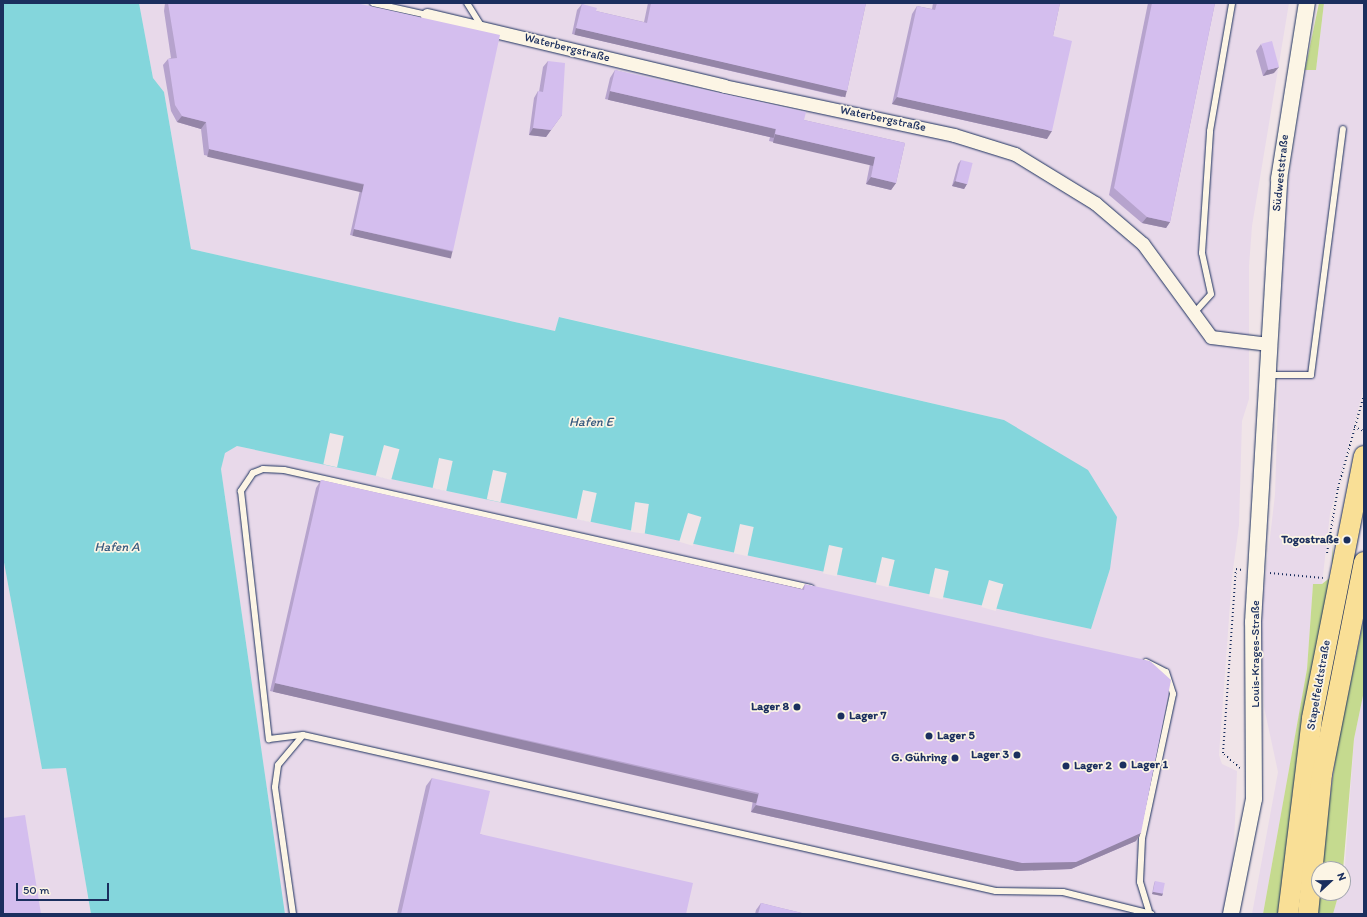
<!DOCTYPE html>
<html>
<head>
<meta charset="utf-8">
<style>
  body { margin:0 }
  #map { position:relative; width:1367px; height:917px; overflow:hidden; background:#f0e4e8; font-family:Itim,sans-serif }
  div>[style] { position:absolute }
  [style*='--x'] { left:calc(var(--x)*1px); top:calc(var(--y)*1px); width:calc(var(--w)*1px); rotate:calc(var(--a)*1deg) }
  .built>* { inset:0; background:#e8d9ea }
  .green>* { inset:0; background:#c5da8f }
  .water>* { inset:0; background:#84d6dc }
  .pier>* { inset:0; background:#f0e4e8; transform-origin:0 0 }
  .path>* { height:2px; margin-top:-1px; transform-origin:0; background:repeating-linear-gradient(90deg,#1b2f5e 0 1px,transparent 0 4px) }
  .roads { filter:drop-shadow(0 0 1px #1b2f5e) drop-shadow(0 0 1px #1b2f5e) }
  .service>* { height:6px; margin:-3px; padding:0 3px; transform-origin:3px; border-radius:3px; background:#fcf5e5 }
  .minor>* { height:13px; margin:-6.5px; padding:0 6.5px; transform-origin:6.5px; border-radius:6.5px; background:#fcf5e5 }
  .tertiary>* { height:16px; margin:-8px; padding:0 8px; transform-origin:8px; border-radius:8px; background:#fcf5e5 }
  .primary>* { height:20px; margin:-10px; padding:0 10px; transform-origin:10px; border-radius:10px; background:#f9df96 }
  .wall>* { inset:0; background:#b6a3cd }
  .shaded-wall>* { inset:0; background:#9485a7; transform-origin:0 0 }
  .building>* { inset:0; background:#d4beee; transform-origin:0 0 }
  .dots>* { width:11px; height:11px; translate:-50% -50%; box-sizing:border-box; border:2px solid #fcf5e5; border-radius:50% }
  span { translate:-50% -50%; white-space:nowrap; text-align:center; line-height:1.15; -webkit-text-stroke:3.5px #fcf5e5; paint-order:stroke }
  .street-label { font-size:12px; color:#1b2f5e }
  .poi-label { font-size:12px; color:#1b2f5e; font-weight:700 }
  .right { translate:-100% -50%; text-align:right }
  .left { translate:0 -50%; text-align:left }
  .water-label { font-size:13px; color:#35597e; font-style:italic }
  .frame { position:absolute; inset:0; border:4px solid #1b2f5e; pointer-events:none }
  .north { position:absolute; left:1311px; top:861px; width:40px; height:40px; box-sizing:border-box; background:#fcf5e5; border:1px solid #a2a6af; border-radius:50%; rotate:68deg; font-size:11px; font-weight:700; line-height:16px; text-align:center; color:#1b2f5e }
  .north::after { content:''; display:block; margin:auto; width:14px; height:18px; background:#1b2f5e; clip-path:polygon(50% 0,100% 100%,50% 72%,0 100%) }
  .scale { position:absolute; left:16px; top:883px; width:93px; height:18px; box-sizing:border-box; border:2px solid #1b2f5e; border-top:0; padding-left:5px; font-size:12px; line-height:14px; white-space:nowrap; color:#1b2f5e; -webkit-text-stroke:3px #fcf5e5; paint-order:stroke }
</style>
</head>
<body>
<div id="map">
  <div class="built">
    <i style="clip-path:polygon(139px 3px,1289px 3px,1252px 226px,1249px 266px,1249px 399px,1242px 421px,1239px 525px,1232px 577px,1219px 755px,1222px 764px,1237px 771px,1232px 894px,1228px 914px,285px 914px,221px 469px,225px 452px,237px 446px,1091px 629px,1110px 569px,1004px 420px,560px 317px,555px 331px,191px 249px,164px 92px,153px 78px)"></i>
    <i style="clip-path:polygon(1324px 3px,1364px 3px,1364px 387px,1330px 514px,1322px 584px,1313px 584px,1307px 670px,1263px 914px,1252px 914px,1278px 772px,1264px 707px,1260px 621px,1275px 495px,1284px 212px,1305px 70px,1316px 70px)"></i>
    <i style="clip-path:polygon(3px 557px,42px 768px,66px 768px,91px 914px,3px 914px)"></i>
    <i style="clip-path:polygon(1364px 691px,1364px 914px,1333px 914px,1339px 893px,1343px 893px,1354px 739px)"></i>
  </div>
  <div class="green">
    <i style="clip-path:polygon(1319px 3px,1324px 3px,1316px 70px,1305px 70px)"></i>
    <i style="clip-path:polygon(1332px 544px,1334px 576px,1283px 914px,1263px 914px,1307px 669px,1313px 584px,1322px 584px,1332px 576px)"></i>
    <i style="clip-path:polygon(1364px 619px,1364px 691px,1354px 739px,1343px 870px,1320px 869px,1338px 741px)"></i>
    <i style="clip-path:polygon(1319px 893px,1339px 893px,1333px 914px,1317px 914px)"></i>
  </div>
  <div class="water">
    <i style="clip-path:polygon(3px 3px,139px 3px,153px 78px,164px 92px,191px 249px,555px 331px,559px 317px,1004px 420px,1088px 470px,1117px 517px,1110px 569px,1091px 629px,237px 446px,225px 453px,221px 469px,285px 914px,91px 914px,66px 768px,42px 769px,3px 557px)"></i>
  </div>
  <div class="pier">
    <i style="left:330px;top:433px;width:14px;height:32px;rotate:12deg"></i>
    <i style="left:384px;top:445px;width:16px;height:32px;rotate:15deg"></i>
    <i style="left:439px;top:458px;width:14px;height:31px;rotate:12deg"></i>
    <i style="left:493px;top:470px;width:14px;height:30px;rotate:12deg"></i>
    <i style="left:583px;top:490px;width:14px;height:30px;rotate:12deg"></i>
    <i style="left:635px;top:502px;width:14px;height:30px;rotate:8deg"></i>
    <i style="left:688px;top:513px;width:14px;height:30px;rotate:17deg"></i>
    <i style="left:740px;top:524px;width:14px;height:30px;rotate:12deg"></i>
    <i style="left:829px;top:545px;width:14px;height:29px;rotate:12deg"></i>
    <i style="left:882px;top:557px;width:13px;height:28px;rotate:13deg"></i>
    <i style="left:935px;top:568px;width:14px;height:29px;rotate:12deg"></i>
    <i style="left:989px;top:580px;width:15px;height:28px;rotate:16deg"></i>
  </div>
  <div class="path">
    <i style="--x:1354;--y:427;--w:11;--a:22"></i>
    <i style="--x:1327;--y:553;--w:66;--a:-80.4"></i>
    <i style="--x:1338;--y:488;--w:97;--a:-74.4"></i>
    <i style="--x:1270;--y:573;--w:53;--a:5.4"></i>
    <i style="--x:1240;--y:768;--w:23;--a:-139"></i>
    <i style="--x:1223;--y:753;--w:184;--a:-86"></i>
    <i style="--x:1236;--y:569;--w:6;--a:9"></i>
  </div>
  <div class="roads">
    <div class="service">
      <i style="--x:373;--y:3;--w:55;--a:12.5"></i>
      <i style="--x:467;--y:3;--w:28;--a:58"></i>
      <i style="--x:1194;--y:313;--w:25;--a:-48"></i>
      <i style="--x:1211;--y:294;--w:42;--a:-102.4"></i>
      <i style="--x:1202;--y:253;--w:122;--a:-86.2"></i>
      <i style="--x:1210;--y:131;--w:130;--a:-80.2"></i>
      <i style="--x:1268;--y:375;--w:43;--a:0"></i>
      <i style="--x:1311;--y:375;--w:248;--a:-82.6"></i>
      <i style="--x:811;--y:588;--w:540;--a:-167.38"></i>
      <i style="--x:284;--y:470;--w:21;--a:-177"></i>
      <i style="--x:263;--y:469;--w:11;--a:158"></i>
      <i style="--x:253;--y:473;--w:22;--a:124"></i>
      <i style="--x:241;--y:491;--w:250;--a:83.6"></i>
      <i style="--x:269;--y:739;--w:34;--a:-7"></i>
      <i style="--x:303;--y:735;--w:710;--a:12.69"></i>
      <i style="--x:996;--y:891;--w:67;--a:0.9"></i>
      <i style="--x:1063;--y:892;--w:91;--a:14"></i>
      <i style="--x:1146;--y:662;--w:22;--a:27"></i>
      <i style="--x:1166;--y:672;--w:23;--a:72"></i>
      <i style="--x:1173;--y:694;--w:148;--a:102.1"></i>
      <i style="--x:1142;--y:839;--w:43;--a:92.7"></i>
      <i style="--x:1140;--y:882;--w:30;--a:73"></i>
      <i style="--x:293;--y:914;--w:128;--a:-98.1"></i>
      <i style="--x:275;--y:787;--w:22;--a:-82"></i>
      <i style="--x:278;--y:765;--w:39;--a:-50"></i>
    </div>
    <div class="minor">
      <i style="--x:427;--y:15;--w:305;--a:13.4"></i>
      <i style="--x:724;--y:86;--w:235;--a:12"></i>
      <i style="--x:954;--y:135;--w:64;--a:17.3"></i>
      <i style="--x:1015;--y:154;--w:94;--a:31.5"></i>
      <i style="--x:1095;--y:203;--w:63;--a:40.5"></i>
      <i style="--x:1143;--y:244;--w:115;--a:53.8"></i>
      <i style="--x:1211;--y:337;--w:58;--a:6.9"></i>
    </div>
    <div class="tertiary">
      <i style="--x:1231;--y:914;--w:117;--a:-78.7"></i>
      <i style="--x:1254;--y:799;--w:177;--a:-90.3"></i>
      <i style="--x:1253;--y:622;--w:444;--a:-86.6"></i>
      <i style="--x:1279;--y:179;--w:178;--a:-81"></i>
    </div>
    <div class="primary">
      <i style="--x:1288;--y:914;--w:197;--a:-83"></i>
      <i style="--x:1312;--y:718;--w:267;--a:-78.8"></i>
      <i style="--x:1308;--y:914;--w:141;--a:-84.3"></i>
      <i style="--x:1322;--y:774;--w:216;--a:-78.8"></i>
    </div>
  </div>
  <div class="wall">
    <i style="clip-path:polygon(165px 3px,356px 3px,453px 251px,448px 257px,350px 235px,360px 190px,204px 155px,201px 129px,177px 122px,171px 111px,163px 65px,168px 59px,171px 58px,164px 11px)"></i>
    <i style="clip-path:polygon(648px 3px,866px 3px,847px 91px,842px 97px,572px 34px,577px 10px,582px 4px,596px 11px,644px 22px)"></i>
    <i style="clip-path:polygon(933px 3px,1060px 3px,1053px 36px,1047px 139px,892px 104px,912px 14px,917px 6px,932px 9px)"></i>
    <i style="clip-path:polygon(1148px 3px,1215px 3px,1170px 222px,1166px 228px,1142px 223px,1109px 195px)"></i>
    <i style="clip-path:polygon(1261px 44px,1274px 73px,1263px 76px,1256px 51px)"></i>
    <i style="clip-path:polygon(548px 61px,562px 115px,546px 137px,529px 135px,534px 98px,538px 91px,539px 92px,543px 67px)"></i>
    <i style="clip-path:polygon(615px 70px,804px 120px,905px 143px,896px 183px,891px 190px,866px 184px,870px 164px,769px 141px,770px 137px,605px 99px,610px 78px)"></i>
    <i style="clip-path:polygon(961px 160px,967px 184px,964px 189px,952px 186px,958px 164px)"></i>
    <i style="clip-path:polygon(321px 480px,802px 589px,805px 584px,1136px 841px,1071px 869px,1017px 871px,751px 812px,753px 800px,270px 691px,316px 488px)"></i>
    <i style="clip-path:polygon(432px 778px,480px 834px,686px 914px,397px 914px,426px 786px)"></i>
    <i style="clip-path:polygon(1155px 881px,1163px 893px,1162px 896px,1152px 894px,1154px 884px)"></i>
    <i style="clip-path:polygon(761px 903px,806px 914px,755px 914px,756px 910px)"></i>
  </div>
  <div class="shaded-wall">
    <i style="left:576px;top:28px;width:278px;height:7px;rotate:13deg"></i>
    <i style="clip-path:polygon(1279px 67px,1274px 73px,1263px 76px,1267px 70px)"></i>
    <i style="left:610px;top:91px;width:170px;height:9px;rotate:13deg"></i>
    <i style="clip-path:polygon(897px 97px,1052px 131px,1047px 139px,892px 104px)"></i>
    <i style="clip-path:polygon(182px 116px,206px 122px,201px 129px,177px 122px)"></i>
    <i style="clip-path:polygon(533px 128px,551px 130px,546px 137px,529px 135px)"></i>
    <i style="left:775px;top:134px;width:103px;height:9px;rotate:13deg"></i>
    <i style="left:209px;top:149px;width:159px;height:8px;rotate:13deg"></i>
    <i style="clip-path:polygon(871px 177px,896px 183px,891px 190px,866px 184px)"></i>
    <i style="clip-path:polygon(955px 181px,967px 184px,964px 189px,952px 186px)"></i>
    <i style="clip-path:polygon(1147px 217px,1170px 222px,1166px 228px,1142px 223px)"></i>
    <i style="left:354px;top:229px;width:101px;height:7px;rotate:13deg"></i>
    <i style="left:275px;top:683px;width:496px;height:9px;rotate:13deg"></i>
    <i style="clip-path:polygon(756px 805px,1141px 833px,1136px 841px,1071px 869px,1017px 871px,751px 812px)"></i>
    <i style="clip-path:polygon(1153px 892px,1163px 893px,1162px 896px,1152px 894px)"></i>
  </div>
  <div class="building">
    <i style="clip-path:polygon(168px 3px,356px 3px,500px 35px,453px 251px,354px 229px,364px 184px,209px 149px,206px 122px,182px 116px,175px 105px,168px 59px,177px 58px)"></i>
    <i style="clip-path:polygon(651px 3px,866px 3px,847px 91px,576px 28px,582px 4px,597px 8px,596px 11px,647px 23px)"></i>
    <i style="clip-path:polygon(937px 3px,1060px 3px,1053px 36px,1072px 41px,1052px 131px,897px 97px,917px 6px,935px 10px)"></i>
    <i style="clip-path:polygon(1152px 3px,1215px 3px,1170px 222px,1147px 217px,1114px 188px)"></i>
    <i style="left:1272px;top:41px;width:27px;height:11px;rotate:75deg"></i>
    <i style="clip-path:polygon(548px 61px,565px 63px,562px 115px,551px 130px,533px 128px,538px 91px,543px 92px)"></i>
    <i style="clip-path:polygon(615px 70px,806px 112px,804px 120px,905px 143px,896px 183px,871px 177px,875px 157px,775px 134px,776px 129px,610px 91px)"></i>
    <i style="left:961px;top:160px;width:12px;height:22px;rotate:14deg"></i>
    <i style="clip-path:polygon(321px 480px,804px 590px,805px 584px,1150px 661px,1171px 680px,1141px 833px,1076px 862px,1022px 863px,756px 805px,759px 793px,275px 683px)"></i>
    <i style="clip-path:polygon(432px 778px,490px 791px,480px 834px,693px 883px,686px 914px,401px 914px)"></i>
    <i style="clip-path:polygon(25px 815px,41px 914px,3px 914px,3px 818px)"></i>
    <i style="left:1155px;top:881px;width:10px;height:11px;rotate:11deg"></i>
    <i style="clip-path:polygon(761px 903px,806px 914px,758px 914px)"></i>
  </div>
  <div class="dots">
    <i style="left:1347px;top:540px;background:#1b2f5e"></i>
    <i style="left:797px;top:707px;background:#1b2f5e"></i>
    <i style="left:841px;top:716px;background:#1b2f5e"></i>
    <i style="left:929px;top:736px;background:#1b2f5e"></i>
    <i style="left:1017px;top:755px;background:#1b2f5e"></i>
    <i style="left:955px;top:758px;background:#1b2f5e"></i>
    <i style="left:1123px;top:765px;background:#1b2f5e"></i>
    <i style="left:1066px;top:766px;background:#1b2f5e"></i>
  </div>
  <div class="street-label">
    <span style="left:567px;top:48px;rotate:14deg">Waterbergstraße</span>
    <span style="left:883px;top:119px;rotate:12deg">Waterbergstraße</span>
    <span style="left:1281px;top:173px;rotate:-84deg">Südweststraße</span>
    <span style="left:1256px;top:654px;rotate:-90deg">Louis-Krages-Straße</span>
    <span style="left:1319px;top:685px;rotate:-80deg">Stapelfeldtstraße</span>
  </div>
  <div class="poi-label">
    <span class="right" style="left:1339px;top:540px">Togostraße</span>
    <span class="right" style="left:789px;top:707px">Lager 8</span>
    <span class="left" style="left:849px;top:716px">Lager 7</span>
    <span class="left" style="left:937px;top:736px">Lager 5</span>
    <span class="right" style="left:1009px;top:755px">Lager 3</span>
    <span class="right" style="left:947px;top:758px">G. Gühring</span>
    <span class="left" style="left:1131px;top:765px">Lager 1</span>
    <span class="left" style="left:1074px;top:766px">Lager 2</span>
  </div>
  <div class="water-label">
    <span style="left:591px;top:422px">Hafen E</span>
    <span style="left:117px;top:547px">Hafen A</span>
  </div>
  <div class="frame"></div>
  <div class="north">N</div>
  <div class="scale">50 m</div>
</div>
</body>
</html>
